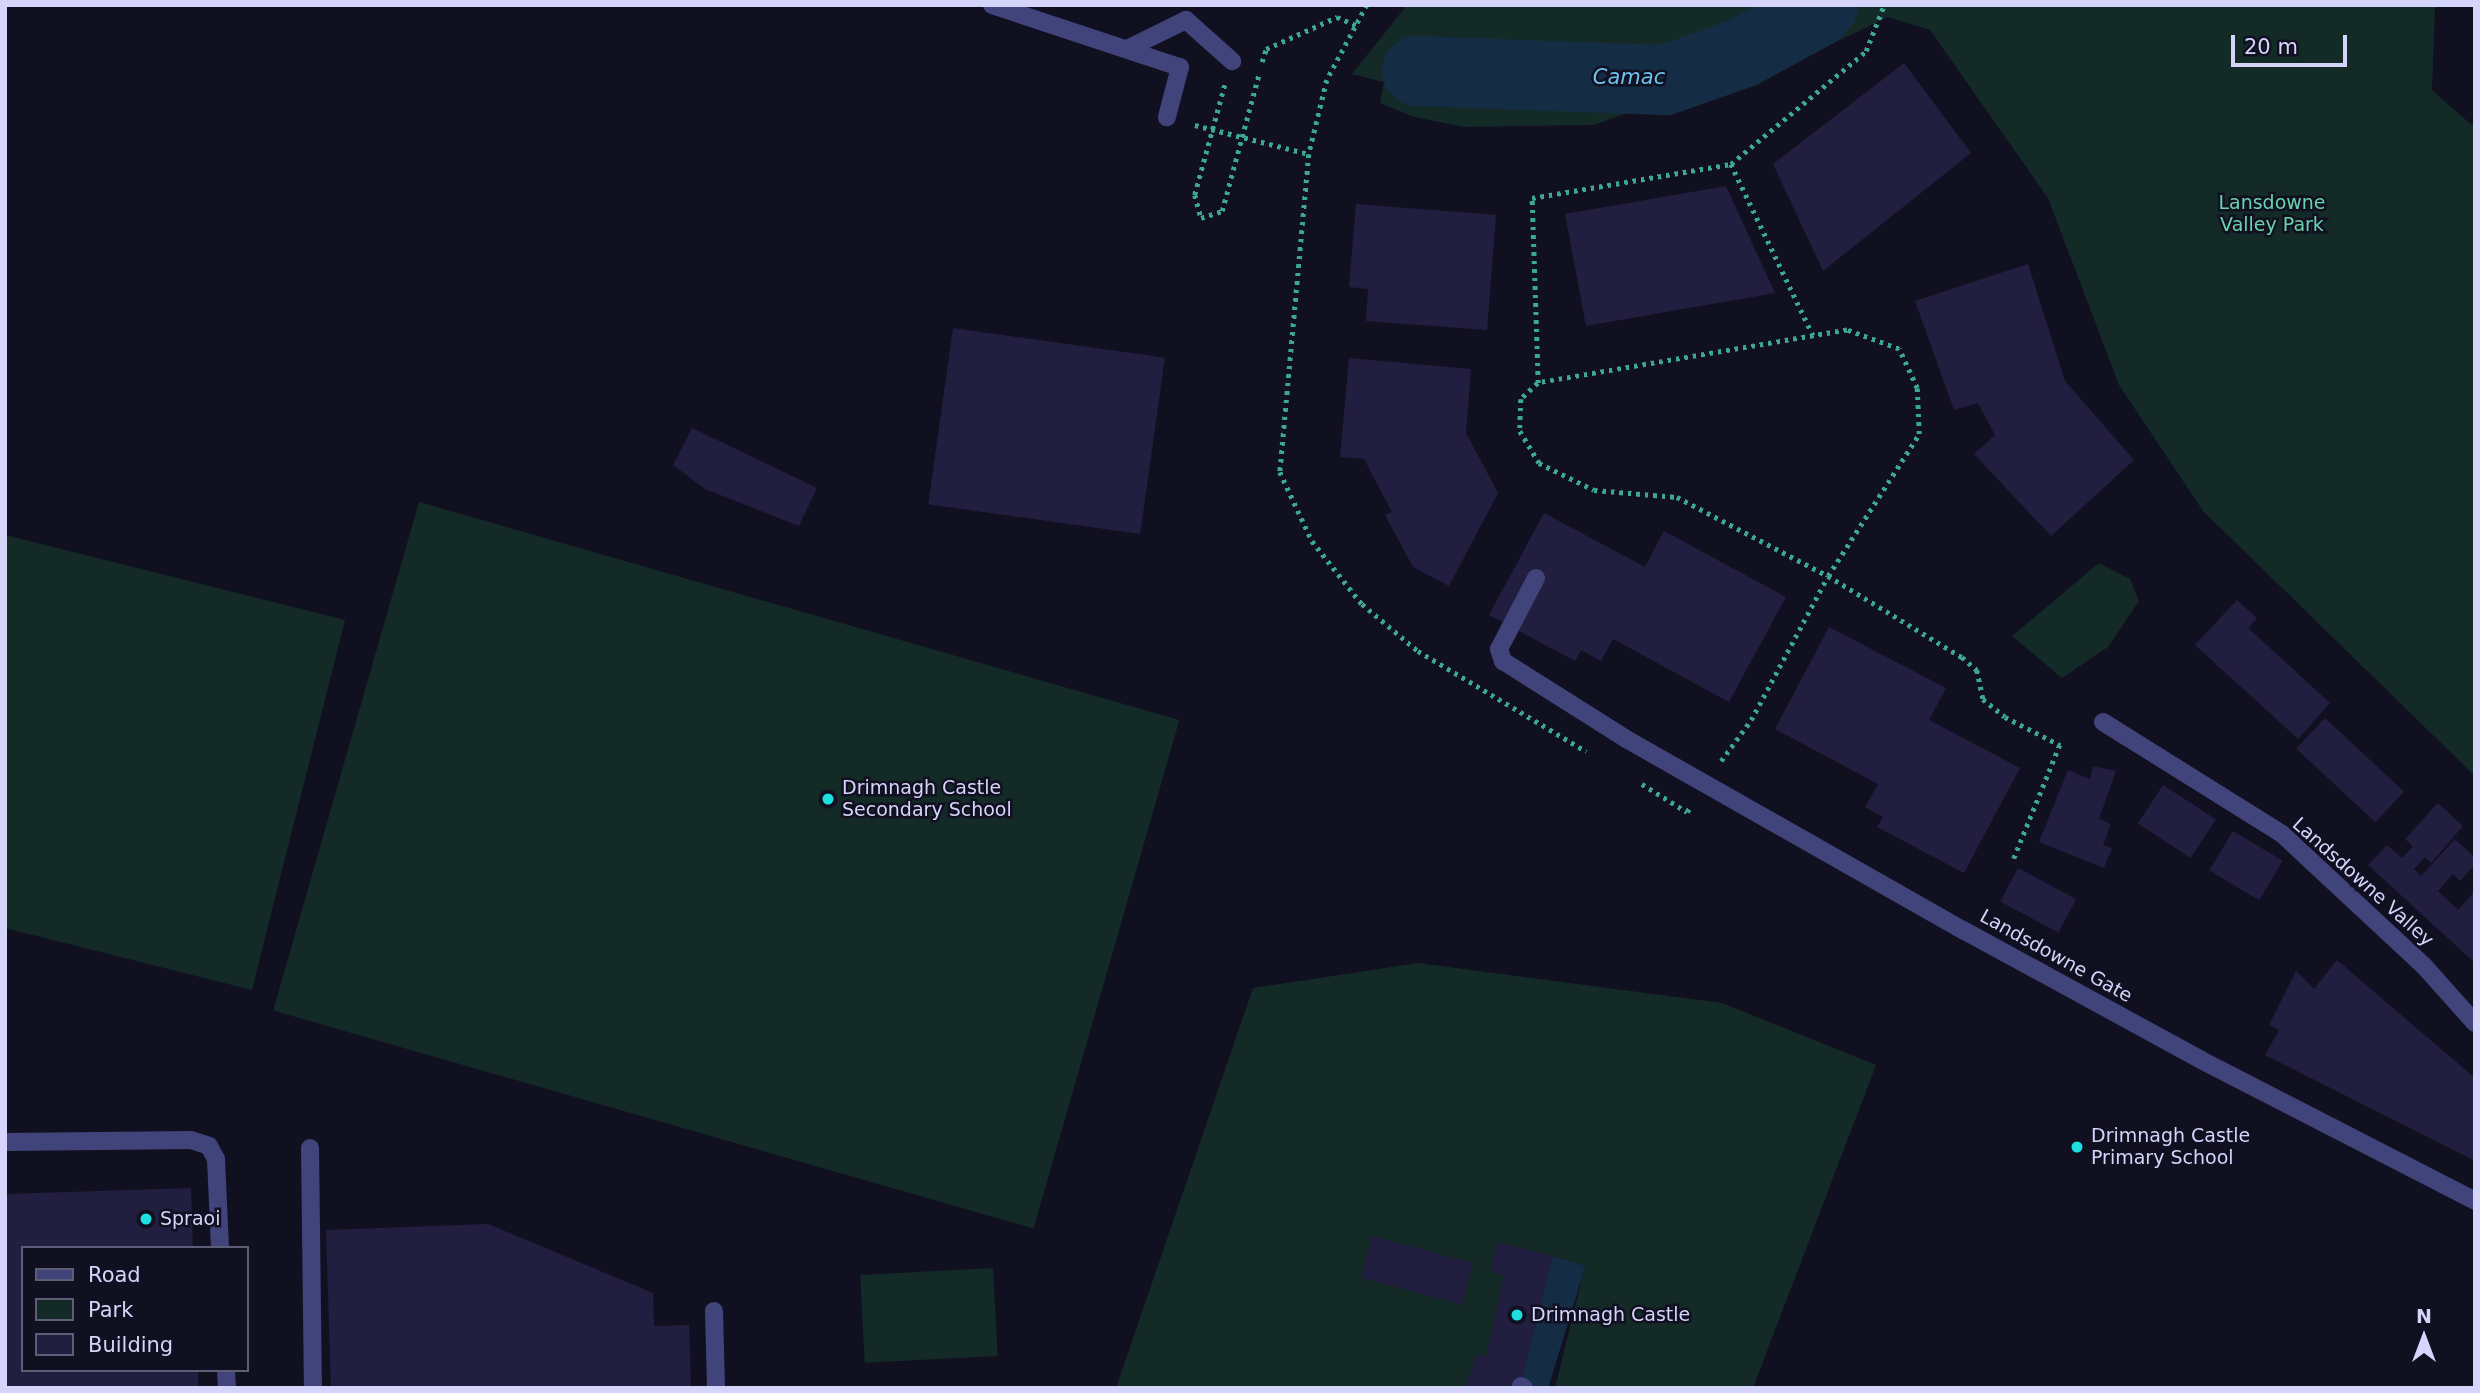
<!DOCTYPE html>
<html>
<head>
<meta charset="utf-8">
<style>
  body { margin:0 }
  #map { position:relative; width:2480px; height:1393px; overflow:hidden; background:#111021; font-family:"DejaVu Sans",sans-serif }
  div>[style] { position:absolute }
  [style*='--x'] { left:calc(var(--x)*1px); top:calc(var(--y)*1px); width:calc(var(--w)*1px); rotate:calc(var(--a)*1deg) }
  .green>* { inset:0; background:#142a27; transform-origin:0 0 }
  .water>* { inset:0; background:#152c45; transform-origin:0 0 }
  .river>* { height:70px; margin:-35px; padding:0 35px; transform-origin:35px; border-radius:35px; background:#152c45 }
  .building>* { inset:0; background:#221e3f; transform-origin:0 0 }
  .path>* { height:4.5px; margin-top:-2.25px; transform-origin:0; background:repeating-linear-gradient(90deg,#3ca795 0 3.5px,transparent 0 8.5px) }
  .minor>* { height:18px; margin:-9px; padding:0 9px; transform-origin:9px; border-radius:9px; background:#40447a }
  .dots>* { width:19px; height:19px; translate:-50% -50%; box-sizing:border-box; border:4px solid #111021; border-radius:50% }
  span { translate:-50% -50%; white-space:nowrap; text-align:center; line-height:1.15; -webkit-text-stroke:5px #111021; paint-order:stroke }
  .park-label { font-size:19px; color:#69d2ad }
  .poi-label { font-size:19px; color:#d5d4fa }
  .left { translate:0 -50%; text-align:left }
  .street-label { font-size:19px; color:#d5d4fa }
  .water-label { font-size:21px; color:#6ec0ee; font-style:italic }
  .frame { position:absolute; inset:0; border:7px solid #d5d4fa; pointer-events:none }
  .legend { position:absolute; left:21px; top:1246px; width:228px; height:126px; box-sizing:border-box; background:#111021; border:2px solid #5f5e78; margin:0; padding:9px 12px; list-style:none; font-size:21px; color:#d5d4fa }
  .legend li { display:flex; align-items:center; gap:14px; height:35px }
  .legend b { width:35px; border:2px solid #5f5e78 }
  .north { position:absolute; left:2389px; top:1302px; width:70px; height:70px; -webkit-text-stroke:5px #111021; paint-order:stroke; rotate:0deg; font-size:19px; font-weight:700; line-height:28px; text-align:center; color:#d5d4fa }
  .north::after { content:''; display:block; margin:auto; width:24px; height:32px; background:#d5d4fa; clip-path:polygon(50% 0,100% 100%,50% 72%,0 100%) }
  .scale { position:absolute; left:2231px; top:35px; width:116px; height:32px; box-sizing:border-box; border:4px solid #d5d4fa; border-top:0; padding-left:9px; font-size:21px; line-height:24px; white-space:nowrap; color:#d5d4fa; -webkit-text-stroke:5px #111021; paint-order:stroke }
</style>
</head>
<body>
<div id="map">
  <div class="green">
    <i style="clip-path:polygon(1407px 5px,2435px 5px,2432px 90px,2475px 128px,2475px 776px,2203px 511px,2119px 385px,2048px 198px,1930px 30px,1888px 17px,1746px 85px,1673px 96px,1594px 125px,1464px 127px,1414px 117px,1380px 103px,1384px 82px,1352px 74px)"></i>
    <i style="left:419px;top:502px;width:791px;height:529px;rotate:16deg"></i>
    <i style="clip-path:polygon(5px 535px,345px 620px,252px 990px,5px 928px)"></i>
    <i style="clip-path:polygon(2099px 563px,2130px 579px,2139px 601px,2108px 647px,2062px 678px,2012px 636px)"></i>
    <i style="clip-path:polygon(1418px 963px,1722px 1003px,1876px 1065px,1753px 1388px,1555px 1388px,1585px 1266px,1554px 1256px,1520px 1388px,1116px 1388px,1253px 988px)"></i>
    <i style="left:993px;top:1268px;width:88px;height:133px;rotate:87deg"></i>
  </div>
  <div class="water">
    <i style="left:1553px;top:1256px;width:34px;height:136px;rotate:17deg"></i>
  </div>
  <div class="river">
    <i style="--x:1417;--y:71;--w:248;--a:2.1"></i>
    <i style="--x:1665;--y:80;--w:82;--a:-19.3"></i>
    <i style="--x:1742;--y:53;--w:84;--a:-28.4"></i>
    <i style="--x:1816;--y:13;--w:11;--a:-49"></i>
  </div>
  <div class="building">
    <i style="clip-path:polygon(1904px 63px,1971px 153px,1823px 271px,1773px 164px)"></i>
    <i style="clip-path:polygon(1726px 186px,1775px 293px,1586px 326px,1565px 214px)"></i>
    <i style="clip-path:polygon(1356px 204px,1496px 215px,1487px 330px,1366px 321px,1368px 289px,1349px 287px)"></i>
    <i style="clip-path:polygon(2028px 264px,2065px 381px,2134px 460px,2051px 536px,1974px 454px,1995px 435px,1978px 403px,1954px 410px,1915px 301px)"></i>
    <i style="left:953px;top:328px;width:214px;height:178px;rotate:8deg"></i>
    <i style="clip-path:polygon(1349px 358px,1471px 369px,1466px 433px,1498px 493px,1449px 586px,1413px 567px,1385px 515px,1392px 512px,1364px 459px,1340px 457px)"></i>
    <i style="clip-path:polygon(692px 428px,817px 488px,799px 526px,705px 489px,673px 465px)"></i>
    <i style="clip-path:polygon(1544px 513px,1645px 567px,1664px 531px,1786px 597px,1729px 702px,1613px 639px,1601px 661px,1581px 650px,1575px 661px,1489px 615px)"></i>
    <i style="clip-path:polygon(2237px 600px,2257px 618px,2248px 628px,2330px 703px,2298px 739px,2195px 645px)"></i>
    <i style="clip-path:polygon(1829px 627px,1946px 688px,1929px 720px,2020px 768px,1964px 873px,1877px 827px,1883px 817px,1865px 807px,1878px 784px,1775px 729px)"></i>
    <i style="left:2325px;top:718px;width:108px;height:42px;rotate:43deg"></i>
    <i style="clip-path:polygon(2093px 766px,2116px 771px,2099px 819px,2111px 824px,2103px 845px,2112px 848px,2104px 868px,2039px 842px,2068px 770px,2090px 779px)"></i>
    <i style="left:2163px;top:785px;width:63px;height:46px;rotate:33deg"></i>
    <i style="clip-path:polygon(2438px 803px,2463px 826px,2431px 863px,2425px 857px,2414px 869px,2421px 876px,2455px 839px,2475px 858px,2475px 865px,2460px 881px,2453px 874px,2438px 891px,2458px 910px,2475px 891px,2475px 963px,2368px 865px,2387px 845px,2402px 858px,2413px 846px,2405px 839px)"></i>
    <i style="left:2233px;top:831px;width:58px;height:46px;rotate:31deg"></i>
    <i style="left:2018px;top:868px;width:66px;height:38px;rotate:28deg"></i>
    <i style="clip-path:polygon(2337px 960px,2475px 1078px,2475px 1161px,2265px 1055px,2279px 1030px,2269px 1025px,2296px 971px,2314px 989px)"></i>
    <i style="clip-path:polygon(191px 1188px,193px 1248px,23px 1248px,23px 1370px,198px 1370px,198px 1388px,5px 1388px,5px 1194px)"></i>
    <i style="clip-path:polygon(488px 1224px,653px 1293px,654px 1326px,689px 1325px,691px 1388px,331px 1388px,326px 1230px)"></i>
    <i style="left:1372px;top:1236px;width:105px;height:43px;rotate:15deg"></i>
    <i style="clip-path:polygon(1497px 1242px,1553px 1256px,1520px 1388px,1471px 1388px,1466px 1386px,1476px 1354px,1486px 1357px,1504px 1275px,1490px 1272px)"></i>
  </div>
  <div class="path">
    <i style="--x:1367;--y:5;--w:85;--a:118.1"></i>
    <i style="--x:1327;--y:80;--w:76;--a:103.7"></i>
    <i style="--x:1309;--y:154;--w:319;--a:95.2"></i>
    <i style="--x:1280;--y:472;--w:76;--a:65.1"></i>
    <i style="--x:1312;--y:541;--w:80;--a:51.6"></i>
    <i style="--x:1362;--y:604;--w:73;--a:40"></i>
    <i style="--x:1418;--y:651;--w:196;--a:30.8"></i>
    <i style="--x:1262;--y:62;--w:14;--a:-73"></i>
    <i style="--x:1266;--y:49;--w:78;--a:-24.3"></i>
    <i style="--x:1337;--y:17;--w:21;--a:23"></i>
    <i style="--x:1225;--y:85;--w:114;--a:105.3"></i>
    <i style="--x:1195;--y:195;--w:24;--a:75"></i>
    <i style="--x:1201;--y:218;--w:22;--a:-18"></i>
    <i style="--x:1222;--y:211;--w:142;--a:-74.9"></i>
    <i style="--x:1195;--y:125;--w:118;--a:14.3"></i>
    <i style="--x:1731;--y:164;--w:190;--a:64.4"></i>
    <i style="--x:1538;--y:383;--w:185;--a:-91.9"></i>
    <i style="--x:1532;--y:198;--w:202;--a:-9.7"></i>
    <i style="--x:1731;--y:164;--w:176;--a:-39.9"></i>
    <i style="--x:1866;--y:51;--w:49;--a:-68.6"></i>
    <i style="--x:1721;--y:761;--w:51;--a:-53.8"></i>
    <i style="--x:1751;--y:720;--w:163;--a:-61.9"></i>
    <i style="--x:1828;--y:576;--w:169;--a:-57.3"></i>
    <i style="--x:1919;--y:434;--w:46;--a:-92.5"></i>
    <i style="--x:1917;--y:388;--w:43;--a:-114.8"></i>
    <i style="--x:1899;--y:349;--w:55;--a:-159.9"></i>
    <i style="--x:1847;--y:330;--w:314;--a:170.3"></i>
    <i style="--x:1538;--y:383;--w:23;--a:137"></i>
    <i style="--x:1521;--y:399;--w:32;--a:92"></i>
    <i style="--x:1520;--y:431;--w:37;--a:59"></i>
    <i style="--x:1539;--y:463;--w:61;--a:26.1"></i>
    <i style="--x:1594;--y:490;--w:83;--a:4.8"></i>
    <i style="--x:1677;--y:497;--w:170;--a:27.6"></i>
    <i style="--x:1828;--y:576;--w:157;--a:31.2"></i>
    <i style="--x:1962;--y:657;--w:20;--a:41"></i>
    <i style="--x:1977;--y:670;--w:30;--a:78"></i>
    <i style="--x:1983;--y:699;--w:28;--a:39"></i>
    <i style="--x:2005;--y:717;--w:62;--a:27"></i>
    <i style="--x:2060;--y:745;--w:127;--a:112.1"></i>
    <i style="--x:1642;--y:784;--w:53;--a:31.9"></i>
    <i style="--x:1687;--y:812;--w:6;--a:-59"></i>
  </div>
  <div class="minor">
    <i style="--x:992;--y:5;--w:198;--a:18.3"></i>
    <i style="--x:1180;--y:67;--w:52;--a:104.6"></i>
    <i style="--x:1127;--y:49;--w:66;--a:-26.2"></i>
    <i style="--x:1186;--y:20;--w:62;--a:41.7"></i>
    <i style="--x:1536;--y:578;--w:80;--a:117.5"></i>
    <i style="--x:1499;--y:649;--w:13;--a:72"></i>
    <i style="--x:1503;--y:661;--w:148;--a:32.3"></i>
    <i style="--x:1628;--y:740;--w:385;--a:29.6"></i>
    <i style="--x:1963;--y:930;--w:271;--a:28.6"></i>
    <i style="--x:2201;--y:1060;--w:308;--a:27.2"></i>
    <i style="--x:2103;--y:722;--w:211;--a:32"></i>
    <i style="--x:2282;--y:834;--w:194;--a:42.9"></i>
    <i style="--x:2424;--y:966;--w:76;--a:48.2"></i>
    <i style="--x:5;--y:1142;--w:186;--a:-0.6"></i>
    <i style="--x:191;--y:1140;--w:19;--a:18"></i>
    <i style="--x:209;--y:1146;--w:15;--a:62"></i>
    <i style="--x:216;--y:1159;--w:89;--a:87.4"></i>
    <i style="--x:310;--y:1148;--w:240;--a:89.3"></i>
    <i style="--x:714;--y:1311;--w:77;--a:88.5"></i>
    <i style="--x:226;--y:1370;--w:18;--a:87"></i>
    <i style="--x:1521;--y:1386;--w:4;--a:34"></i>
  </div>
  <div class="dots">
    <i style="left:828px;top:799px;background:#1ae1e0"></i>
    <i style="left:2077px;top:1147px;background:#1ae1e0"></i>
    <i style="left:146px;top:1219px;background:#1ae1e0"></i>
    <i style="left:1517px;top:1315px;background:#1ae1e0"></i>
  </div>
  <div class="park-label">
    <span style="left:2272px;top:214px">Lansdowne<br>Valley Park</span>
  </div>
  <div class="poi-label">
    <span class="left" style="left:842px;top:799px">Drimnagh Castle<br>Secondary School</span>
    <span class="left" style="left:2091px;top:1147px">Drimnagh Castle<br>Primary School</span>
    <span class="left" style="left:160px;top:1219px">Spraoi</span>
    <span class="left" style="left:1531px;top:1315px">Drimnagh Castle</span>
  </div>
  <div class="street-label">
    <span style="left:2363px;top:882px;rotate:42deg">Landsdowne Valley</span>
    <span style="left:2056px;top:956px;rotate:29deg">Landsdowne Gate</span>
  </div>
  <div class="water-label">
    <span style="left:1629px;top:77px">Camac</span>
  </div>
  <div class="frame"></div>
  <ul class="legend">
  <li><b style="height:9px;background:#40447a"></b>Road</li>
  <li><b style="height:19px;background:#142a27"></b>Park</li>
  <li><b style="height:19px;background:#221e3f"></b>Building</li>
  </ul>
  <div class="north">N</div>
  <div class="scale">20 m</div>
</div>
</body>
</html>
